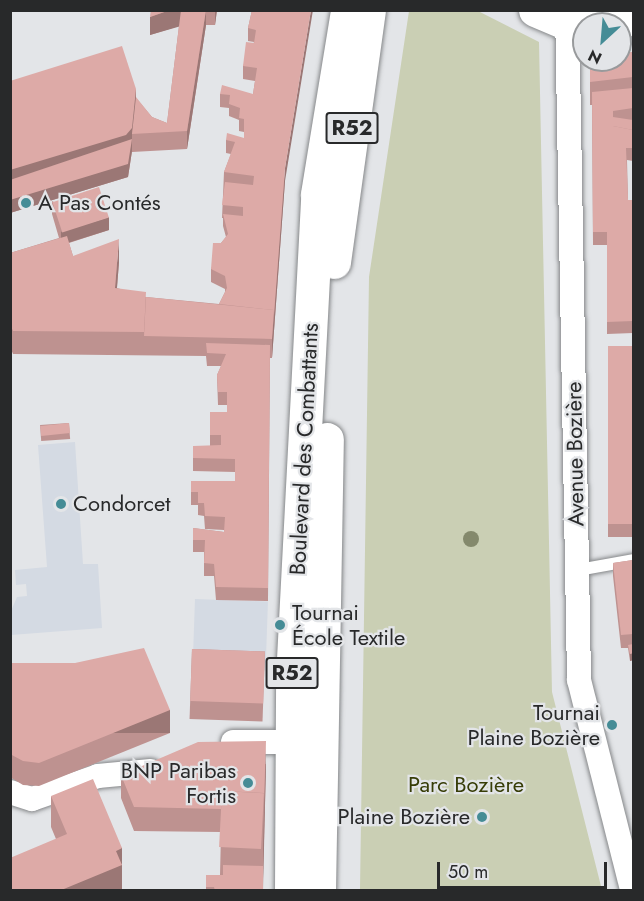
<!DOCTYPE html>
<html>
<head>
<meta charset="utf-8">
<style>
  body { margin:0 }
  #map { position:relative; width:644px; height:901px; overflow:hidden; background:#e3e5e8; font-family:Jost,sans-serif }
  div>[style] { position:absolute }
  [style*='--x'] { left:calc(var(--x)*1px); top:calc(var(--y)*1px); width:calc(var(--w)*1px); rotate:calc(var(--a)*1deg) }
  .built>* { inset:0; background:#d4dae3; transform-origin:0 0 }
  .green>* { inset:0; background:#cacfb4 }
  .roads { filter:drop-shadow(0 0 2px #86888a) drop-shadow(0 0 2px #86888a) }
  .lane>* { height:12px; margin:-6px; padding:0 6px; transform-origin:6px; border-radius:6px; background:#fff }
  .street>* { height:24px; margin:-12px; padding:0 12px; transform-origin:12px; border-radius:12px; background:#fff }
  .secondary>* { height:33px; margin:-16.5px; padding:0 16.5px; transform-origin:16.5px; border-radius:16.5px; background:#fff }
  .primary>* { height:33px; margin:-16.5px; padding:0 16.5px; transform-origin:16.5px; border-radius:16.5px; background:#fff }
  .trees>* { width:16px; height:16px; margin:-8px; border-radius:50%; background:#84896c }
  .wall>* { inset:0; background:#be9290; transform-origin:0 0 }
  .shaded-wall>* { inset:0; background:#9b7775; transform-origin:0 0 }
  .building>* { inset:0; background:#ddaaa7; transform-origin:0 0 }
  .dots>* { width:16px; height:16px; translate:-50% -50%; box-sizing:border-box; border:3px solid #e3e5e8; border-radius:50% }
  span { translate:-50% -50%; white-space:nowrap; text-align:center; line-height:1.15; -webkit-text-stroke:4.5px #e3e5e8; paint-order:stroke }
  .shield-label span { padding:2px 4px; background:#e3e5e8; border:2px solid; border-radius:4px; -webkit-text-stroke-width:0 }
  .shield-label { font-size:21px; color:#28292a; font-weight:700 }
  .poi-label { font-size:22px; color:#28292a }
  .left { translate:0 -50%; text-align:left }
  .right { translate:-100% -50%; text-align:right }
  .street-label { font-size:22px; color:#28292a }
  .park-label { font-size:22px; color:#373d07 }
  .frame { position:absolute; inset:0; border:12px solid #28292a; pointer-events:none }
  .north { position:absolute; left:572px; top:12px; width:60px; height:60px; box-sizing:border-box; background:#e3e5e8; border:2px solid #989a9c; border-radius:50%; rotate:206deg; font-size:16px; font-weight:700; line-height:24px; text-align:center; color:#28292a }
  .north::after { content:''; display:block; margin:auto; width:21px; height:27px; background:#458c96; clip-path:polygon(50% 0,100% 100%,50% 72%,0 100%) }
  .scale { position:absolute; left:437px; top:862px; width:170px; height:27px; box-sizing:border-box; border:3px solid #28292a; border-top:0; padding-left:8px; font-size:18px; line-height:21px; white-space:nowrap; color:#28292a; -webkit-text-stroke:4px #e3e5e8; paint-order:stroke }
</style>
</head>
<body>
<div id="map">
  <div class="built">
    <i style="clip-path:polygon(75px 442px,83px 564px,98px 564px,102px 628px,11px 635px,11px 611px,17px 597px,27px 596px,26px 584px,16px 585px,15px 570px,47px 567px,38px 445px)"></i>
    <i style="left:195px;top:599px;width:73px;height:69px;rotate:2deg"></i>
  </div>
  <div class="green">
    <i style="clip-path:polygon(409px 11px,478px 11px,539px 42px,552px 692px,602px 890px,360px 890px,369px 277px)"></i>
  </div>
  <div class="roads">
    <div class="lane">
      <i style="--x:578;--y:570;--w:57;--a:-10.1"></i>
    </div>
    <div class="street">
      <i style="--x:567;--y:10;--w:670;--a:88.97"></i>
      <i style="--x:579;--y:680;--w:217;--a:75.8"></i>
      <i style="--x:233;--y:742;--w:58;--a:0"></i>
      <i style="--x:10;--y:792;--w:23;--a:18"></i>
      <i style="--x:32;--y:799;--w:70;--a:-19.2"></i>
      <i style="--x:98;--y:776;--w:53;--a:-5.4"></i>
    </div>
    <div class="secondary">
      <i style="--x:535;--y:10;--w:34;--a:23"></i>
      <i style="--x:566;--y:23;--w:68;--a:-3.4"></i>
    </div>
    <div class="primary">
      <i style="--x:334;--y:262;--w:254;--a:-82.1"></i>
      <i style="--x:291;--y:890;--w:212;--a:-89.7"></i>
      <i style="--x:292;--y:678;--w:485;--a:-87"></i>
      <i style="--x:317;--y:194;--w:186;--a:-80.7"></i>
      <i style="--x:319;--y:890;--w:451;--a:-89"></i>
    </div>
  </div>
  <div class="trees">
    <i style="left:471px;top:539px"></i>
  </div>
  <div class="wall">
    <i style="clip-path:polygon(151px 10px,217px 10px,215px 25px,206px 25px,187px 149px,132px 152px,132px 151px,128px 177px,10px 213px,10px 81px,136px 98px,152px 117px,167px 123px,179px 26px,150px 35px)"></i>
    <i style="clip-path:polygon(252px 10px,285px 181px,272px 358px,270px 358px,268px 601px,216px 600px,214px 576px,204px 576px,204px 552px,193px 552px,193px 528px,224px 532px,224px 530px,205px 529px,204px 516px,198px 515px,198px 505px,191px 505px,191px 481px,235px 481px,235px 472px,193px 471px,193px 446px,210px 446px,210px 412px,227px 412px,227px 405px,218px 405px,217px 375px,221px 366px,207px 366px,206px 356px,13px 354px,10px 347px,10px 253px,59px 238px,52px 214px,52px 201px,109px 230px,69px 243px,73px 256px,119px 262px,117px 288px,146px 297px,219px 304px,225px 292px,225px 289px,211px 282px,211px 269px,221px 243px,226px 237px,223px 226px,223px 218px,222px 218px,224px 172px,231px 154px,226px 153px,226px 140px,244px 138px,244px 132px,239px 131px,239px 120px,229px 116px,229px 108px,220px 107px,220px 94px,253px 94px,255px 81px,243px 79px,243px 66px,254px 42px,248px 41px,248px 28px)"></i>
    <i style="clip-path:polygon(633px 52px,633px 161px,627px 160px,628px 200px,633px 200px,633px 333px,607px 334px,607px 245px,593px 245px,592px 105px,590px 105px,590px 60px)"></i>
    <i style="left:633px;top:346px;width:191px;height:25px;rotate:90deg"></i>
    <i style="left:69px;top:423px;width:16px;height:29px;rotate:86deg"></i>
    <i style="clip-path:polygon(633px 560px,633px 660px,630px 661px,628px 648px,621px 648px,613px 576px,613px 563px)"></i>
    <i style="left:192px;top:649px;width:73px;height:70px;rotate:2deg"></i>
    <i style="clip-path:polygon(10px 663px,170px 733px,39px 786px,23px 785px,10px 777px)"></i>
    <i style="clip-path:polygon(266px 764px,263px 891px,206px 891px,206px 875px,220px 875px,221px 832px,134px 831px,121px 798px,121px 775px)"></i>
    <i style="clip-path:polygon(51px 796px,122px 848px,122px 891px,56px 839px,51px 827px)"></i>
  </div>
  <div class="shaded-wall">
    <i style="clip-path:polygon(170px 10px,181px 10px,181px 26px,150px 35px,150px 17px)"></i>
    <i style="clip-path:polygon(206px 10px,206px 25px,187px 149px,187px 131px)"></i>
    <i style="clip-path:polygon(215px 10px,217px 10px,215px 25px)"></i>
    <i style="clip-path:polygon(311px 10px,313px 10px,285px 181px,272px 358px,272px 339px,285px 168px)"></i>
    <i style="clip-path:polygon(136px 89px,136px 112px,132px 134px,132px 151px,128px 177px,10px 213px,10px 170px)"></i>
    <i style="clip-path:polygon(109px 217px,109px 230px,61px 245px,61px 232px)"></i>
    <i style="clip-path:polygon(119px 239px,119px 262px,115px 311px,115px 288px)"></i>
    <i style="clip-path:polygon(633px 653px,633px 660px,630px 661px,630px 654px)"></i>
    <i style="left:170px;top:710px;width:23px;height:141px;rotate:90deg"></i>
    <i style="clip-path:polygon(266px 741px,266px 764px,263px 879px,263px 849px)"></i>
    <i style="clip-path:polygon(122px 848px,122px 891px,59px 891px,116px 851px)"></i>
  </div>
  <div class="building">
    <i style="clip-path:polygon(151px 10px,170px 10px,150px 17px)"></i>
    <i style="clip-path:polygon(181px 10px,206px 10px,187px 131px,132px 134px,136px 97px,152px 117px,167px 123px)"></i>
    <i style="clip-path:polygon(252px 10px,311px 10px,285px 168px,274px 315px,274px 310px,219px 304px,227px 288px,225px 276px,211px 269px,213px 243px,221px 243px,228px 234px,223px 214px,243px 216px,243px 207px,222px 205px,225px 182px,253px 185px,254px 176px,224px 172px,235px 142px,226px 140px,227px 133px,244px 138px,244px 119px,239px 118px,240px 108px,229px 104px,230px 95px,220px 94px,222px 85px,253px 94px,257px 68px,243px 66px,246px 42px,254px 43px,256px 30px,248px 28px)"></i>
    <i style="clip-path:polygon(122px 46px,136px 89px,132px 128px,126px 135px,10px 170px,10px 81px)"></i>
    <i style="clip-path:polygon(633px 52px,633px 77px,590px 82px,590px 60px,620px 60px,620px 53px)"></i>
    <i style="clip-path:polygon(633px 88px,633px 108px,613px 111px,613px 126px,633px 130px,633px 148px,626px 148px,628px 200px,633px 200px,633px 321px,607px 322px,607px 232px,593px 232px,592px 92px)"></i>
    <i style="clip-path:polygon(613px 117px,633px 120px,633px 130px,613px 126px)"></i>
    <i style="clip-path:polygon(132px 139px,128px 164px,10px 200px,10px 180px)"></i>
    <i style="left:99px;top:187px;width:32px;height:49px;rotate:72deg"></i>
    <i style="clip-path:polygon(67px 236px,73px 256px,119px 239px,115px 288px,146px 292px,144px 332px,13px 331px,10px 324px,10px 253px)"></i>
    <i style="clip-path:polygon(146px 297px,274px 310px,272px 339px,144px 336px)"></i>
    <i style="clip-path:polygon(206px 343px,270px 345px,268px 588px,216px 587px,214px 564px,204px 563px,205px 540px,193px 540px,193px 528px,224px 532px,225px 517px,205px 516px,204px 503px,198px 503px,198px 492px,191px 492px,191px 481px,235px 481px,235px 459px,193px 458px,193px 446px,221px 445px,221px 435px,210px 435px,210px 412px,227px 412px,227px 392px,218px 392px,217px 375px,226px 354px,207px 353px)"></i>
    <i style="left:633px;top:346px;width:178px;height:25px;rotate:90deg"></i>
    <i style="left:69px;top:423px;width:10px;height:29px;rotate:84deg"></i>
    <i style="clip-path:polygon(633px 560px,633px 634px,621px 635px,613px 563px)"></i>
    <i style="clip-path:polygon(633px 644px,633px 653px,630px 654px,628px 645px)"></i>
    <i style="clip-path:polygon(144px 648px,170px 710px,39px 763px,23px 761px,10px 754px,10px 663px,75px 663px)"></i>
    <i style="left:192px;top:649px;width:73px;height:52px;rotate:2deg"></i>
    <i style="clip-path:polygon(266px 741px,264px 800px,264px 793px,222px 791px,221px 809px,134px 807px,121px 775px,198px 742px)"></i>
    <i style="clip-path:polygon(93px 779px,122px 848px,116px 851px,122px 865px,59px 891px,10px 891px,10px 858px,67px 834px,51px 796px)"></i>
    <i style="left:222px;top:791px;width:42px;height:56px;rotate:3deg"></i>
    <i style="clip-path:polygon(223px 865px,263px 866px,263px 891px,215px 891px,214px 887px,206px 887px,206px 875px,223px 875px)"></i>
  </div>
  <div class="dots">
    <i style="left:26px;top:203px;background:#458c96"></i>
    <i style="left:61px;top:504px;background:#458c96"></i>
    <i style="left:280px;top:625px;background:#458c96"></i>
    <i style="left:612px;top:725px;background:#458c96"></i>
    <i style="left:248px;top:783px;background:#458c96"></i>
    <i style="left:482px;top:817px;background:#458c96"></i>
  </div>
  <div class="shield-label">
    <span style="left:352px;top:128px">R52</span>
    <span style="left:292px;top:673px">R52</span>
  </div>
  <div class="poi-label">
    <span class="left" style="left:38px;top:203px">A Pas Contés</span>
    <span class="left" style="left:73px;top:504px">Condorcet</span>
    <span class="left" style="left:292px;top:625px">Tournai<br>École Textile</span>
    <span class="right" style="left:600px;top:725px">Tournai<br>Plaine Bozière</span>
    <span class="right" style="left:236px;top:783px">BNP Paribas<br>Fortis</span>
    <span class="right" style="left:470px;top:817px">Plaine Bozière</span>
  </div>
  <div class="street-label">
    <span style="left:304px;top:449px;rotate:-87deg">Boulevard des Combattants</span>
    <span style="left:575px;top:454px;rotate:-91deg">Avenue Bozière</span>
  </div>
  <div class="park-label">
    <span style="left:466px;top:785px">Parc Bozière</span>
  </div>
  <div class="frame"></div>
  <div class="north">N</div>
  <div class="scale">50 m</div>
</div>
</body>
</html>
